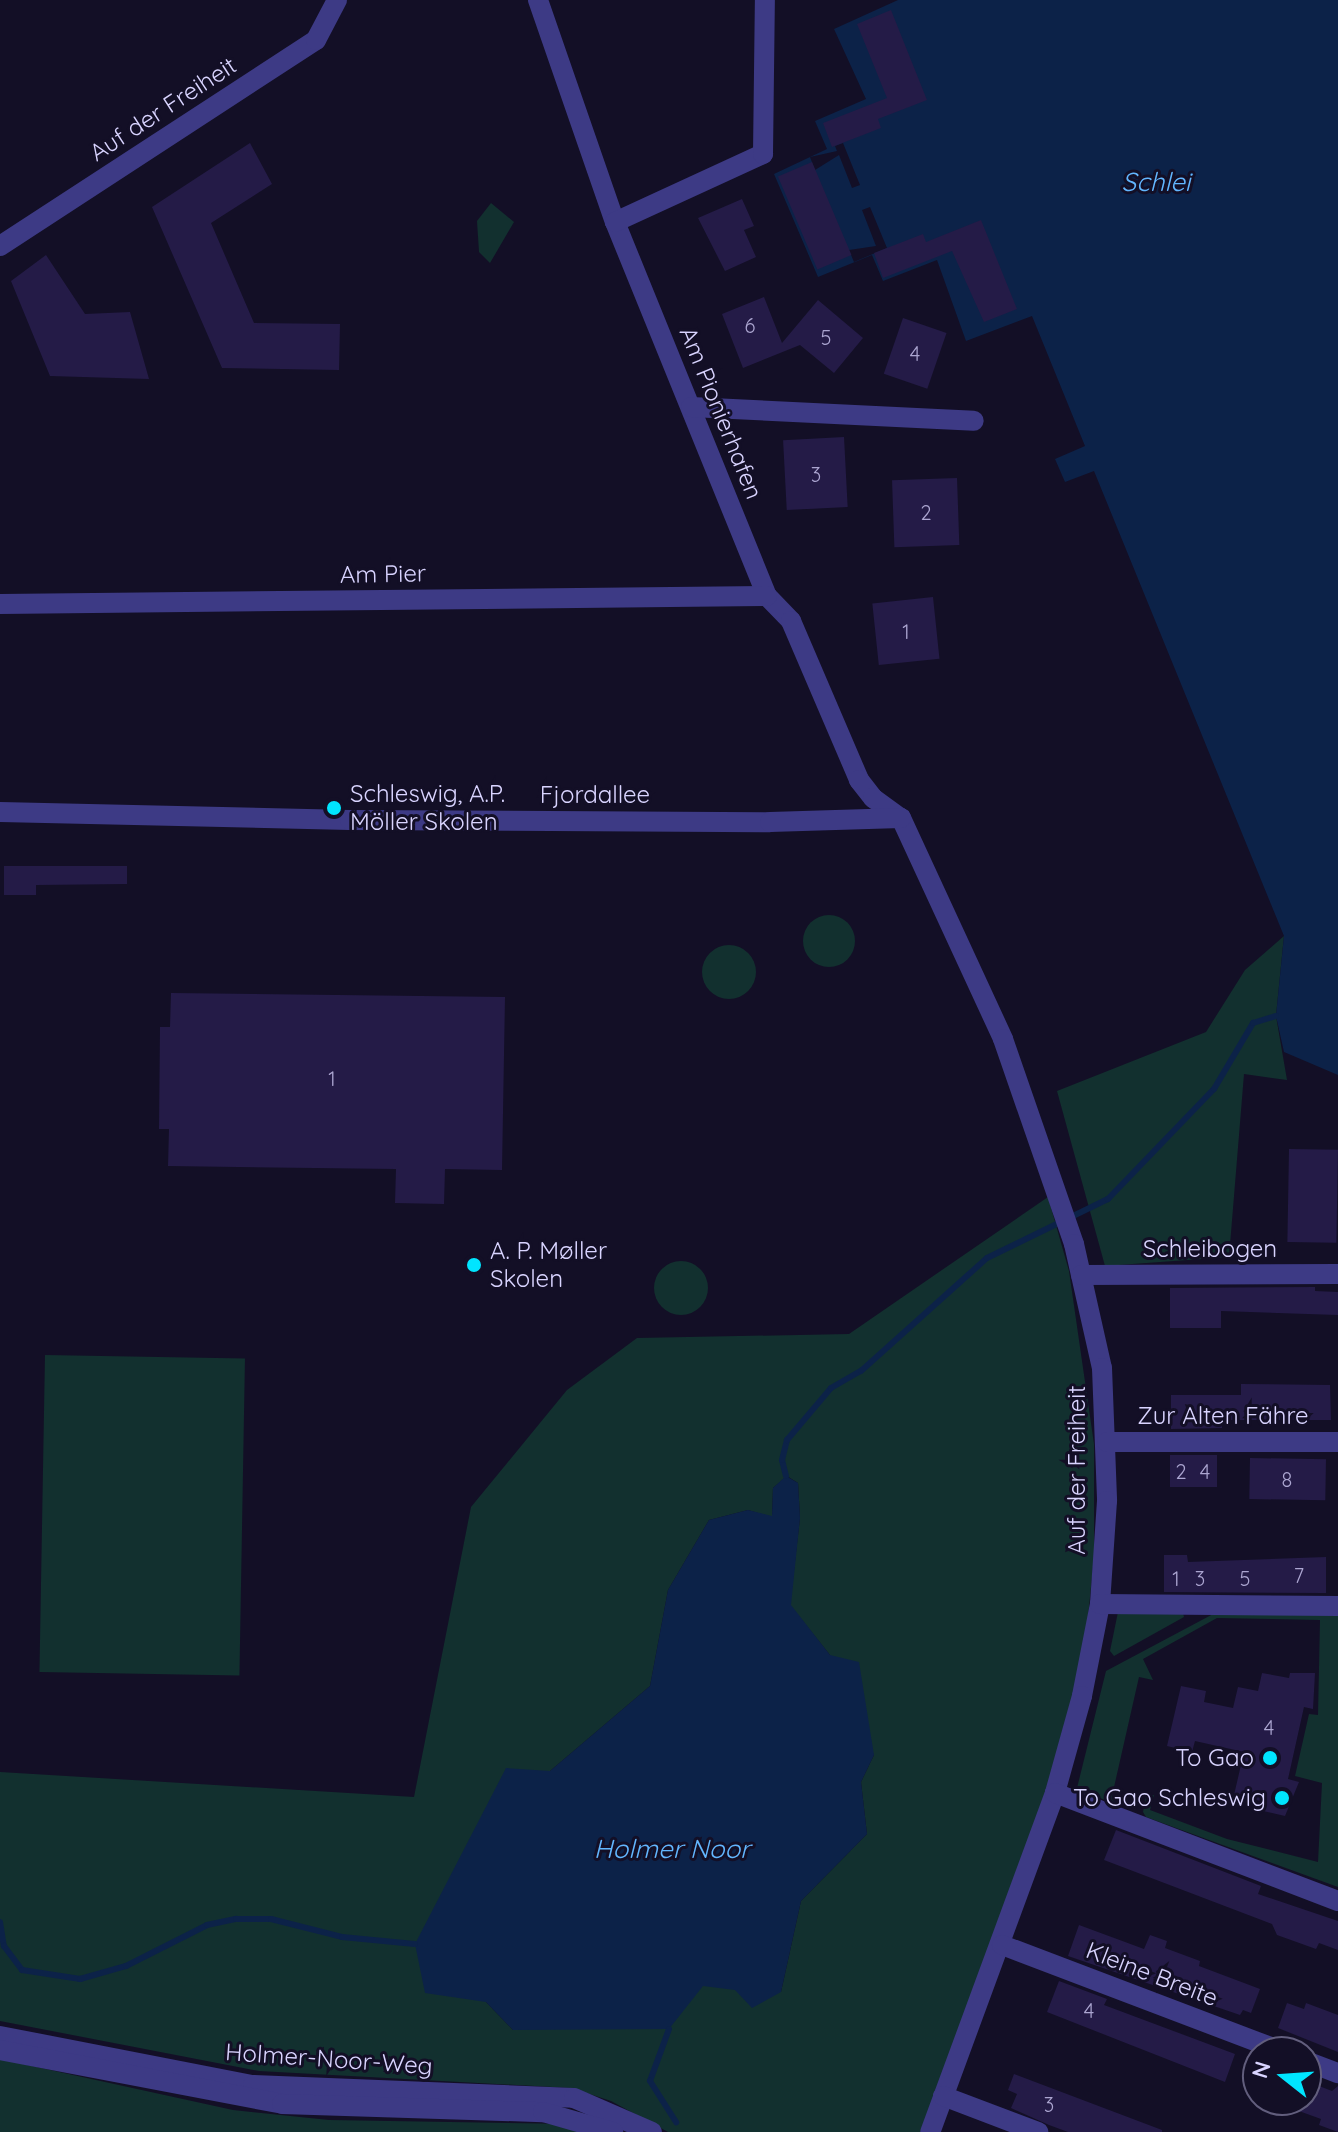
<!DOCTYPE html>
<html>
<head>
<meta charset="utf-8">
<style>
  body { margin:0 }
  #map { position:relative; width:1338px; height:2132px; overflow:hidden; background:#130f26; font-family:Quicksand,sans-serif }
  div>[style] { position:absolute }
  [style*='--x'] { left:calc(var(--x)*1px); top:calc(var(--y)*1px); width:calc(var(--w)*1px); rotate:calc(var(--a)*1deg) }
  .green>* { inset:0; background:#12302f; transform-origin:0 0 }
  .round { border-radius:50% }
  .water>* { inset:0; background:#0c2248 }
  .pier>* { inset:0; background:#130f26 }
  .stream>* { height:6px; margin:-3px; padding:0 3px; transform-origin:3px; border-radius:3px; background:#0c2248 }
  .building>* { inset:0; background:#241b47; transform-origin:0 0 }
  .minor>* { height:20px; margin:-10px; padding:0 10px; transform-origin:10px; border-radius:10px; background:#3d3a85 }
  .dots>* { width:22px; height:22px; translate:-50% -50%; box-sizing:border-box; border:4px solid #130f26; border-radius:50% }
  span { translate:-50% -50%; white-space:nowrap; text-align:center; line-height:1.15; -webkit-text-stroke:6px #130f26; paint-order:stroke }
  .number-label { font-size:20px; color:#aca6d1 }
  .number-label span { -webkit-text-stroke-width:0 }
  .street-label { font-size:24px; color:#d9d4ff }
  .poi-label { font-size:24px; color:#d9d4ff }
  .left { translate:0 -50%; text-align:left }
  .right { translate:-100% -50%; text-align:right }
  .water-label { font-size:26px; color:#62b6ff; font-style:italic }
  .north { position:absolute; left:1242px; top:2036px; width:80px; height:80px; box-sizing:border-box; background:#130f26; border:2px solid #625e7d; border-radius:50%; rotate:287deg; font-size:22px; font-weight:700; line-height:32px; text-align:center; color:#d9d4ff }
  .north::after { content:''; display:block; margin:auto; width:28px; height:36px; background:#00e5ff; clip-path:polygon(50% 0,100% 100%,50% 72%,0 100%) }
</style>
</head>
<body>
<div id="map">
  <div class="green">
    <i style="clip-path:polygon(491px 203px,514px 222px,490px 263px,479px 252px,477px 221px)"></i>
    <i class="round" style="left:803px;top:915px;width:52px;height:52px"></i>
    <i style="clip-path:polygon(1284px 936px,1276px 1016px,1287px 1080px,1244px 1074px,1229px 1257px,1105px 1266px,1057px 1091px,1206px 1032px,1245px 970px)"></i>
    <i class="round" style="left:702px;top:945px;width:54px;height:54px"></i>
    <i style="clip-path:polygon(evenodd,1048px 1197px,1069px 1271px,1094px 1444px,1094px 1556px,1085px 1648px,1048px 1798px,923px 2132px,668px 2132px,611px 2101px,571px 2088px,259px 2071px,0 2021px,0 1772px,414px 1797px,471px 1507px,567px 1390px,637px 1338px,849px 1334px,1048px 1197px,787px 1476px,798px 1483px,800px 1518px,790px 1605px,830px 1655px,874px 1755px,861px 1782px,867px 1834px,801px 1901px,781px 1992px,703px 1985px,513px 2030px,486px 2002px,550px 1771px,650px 1686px,668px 1590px,709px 1520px,748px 1510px,772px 1517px,773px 1488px,787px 1476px)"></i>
    <i class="round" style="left:654px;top:1261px;width:54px;height:54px"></i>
    <i style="left:45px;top:1355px;width:200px;height:317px;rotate:1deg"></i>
    <i style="clip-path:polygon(1338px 1611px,1338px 1887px,1146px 1817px,1143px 1812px,1146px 1796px,1154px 1795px,1150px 1810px,1227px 1839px,1318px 1862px,1322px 1783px,1295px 1776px,1309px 1714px,1318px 1715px,1320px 1620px,1217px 1618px,1143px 1659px,1153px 1680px,1139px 1677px,1112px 1796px,1126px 1802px,1121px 1807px,1077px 1788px,1106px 1671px,1215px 1613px)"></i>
    <i style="clip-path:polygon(1118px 1612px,1183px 1613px,1184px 1617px,1114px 1656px,1110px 1651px)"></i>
    <i style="clip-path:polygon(0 2059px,233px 2110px,329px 2120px,570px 2124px,596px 2132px,0 2132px)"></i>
  </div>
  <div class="water">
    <i style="clip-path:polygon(898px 0,1338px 0,1338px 1075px,1284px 1052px,1276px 1016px,1284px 936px,1094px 471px,1065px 482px,1055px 459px,1085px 446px,1032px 316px,966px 341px,937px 260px,883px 281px,872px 255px,818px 277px,774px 174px,827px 149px,815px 121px,866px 99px,834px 29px)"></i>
    <i style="clip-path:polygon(786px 1476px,798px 1483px,800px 1518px,791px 1605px,830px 1655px,859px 1662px,874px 1755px,861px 1782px,867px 1834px,801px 1901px,781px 1992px,752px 2008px,735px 1990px,703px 1986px,669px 2029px,513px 2030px,486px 2002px,425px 1993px,415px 1944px,506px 1768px,550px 1771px,650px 1686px,668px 1590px,709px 1520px,748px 1510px,772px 1516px,773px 1488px)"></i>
  </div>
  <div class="pier">
    <i style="clip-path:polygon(843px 143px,860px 185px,852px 188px,839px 155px,815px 170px,810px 157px,837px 151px,835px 146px)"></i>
    <i style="clip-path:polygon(870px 207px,887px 248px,854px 262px,849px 250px,876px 246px,862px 210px)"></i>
  </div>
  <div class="stream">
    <i style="--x:786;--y:1476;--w:16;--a:-104"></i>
    <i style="--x:782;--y:1460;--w:21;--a:-76"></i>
    <i style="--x:787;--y:1440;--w:68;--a:-49.8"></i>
    <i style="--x:831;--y:1388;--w:34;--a:-30"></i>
    <i style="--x:861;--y:1371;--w:169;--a:-41.9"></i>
    <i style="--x:987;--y:1258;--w:135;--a:-26"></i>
    <i style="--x:1108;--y:1199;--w:153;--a:-46.1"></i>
    <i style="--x:1214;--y:1089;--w:77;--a:-59.4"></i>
    <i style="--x:1253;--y:1023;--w:24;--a:-17"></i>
    <i style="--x:0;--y:1922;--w:24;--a:81"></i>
    <i style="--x:4;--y:1946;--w:30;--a:53"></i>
    <i style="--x:22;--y:1970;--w:59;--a:8.8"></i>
    <i style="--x:80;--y:1979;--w:48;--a:-15.8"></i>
    <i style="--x:126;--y:1966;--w:91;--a:-26.8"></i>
    <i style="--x:207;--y:1925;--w:30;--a:-12"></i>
    <i style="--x:236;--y:1919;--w:35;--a:0"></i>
    <i style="--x:271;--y:1919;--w:73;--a:14.2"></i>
    <i style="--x:342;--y:1937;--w:73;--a:5.5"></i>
    <i style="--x:669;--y:2029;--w:55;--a:110.1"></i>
    <i style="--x:650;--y:2081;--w:49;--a:57.6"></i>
  </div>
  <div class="building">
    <i style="clip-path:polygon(891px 10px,927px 100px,878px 119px,881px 128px,832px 147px,823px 123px,887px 98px,857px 24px)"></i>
    <i style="clip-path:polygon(250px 143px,272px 184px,211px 223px,254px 323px,340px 324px,339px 370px,222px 368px,152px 207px)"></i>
    <i style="left:812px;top:162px;width:101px;height:37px;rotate:67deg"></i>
    <i style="clip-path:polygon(742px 199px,754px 226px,744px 230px,756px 257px,725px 271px,698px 218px)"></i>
    <i style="clip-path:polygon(981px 220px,1017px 309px,984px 322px,952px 251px,883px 278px,874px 253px,923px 234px,926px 242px)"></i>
    <i style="clip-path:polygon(46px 255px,85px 314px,130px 312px,149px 379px,50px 376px,11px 281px)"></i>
    <i style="clip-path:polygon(764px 297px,782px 343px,818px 300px,863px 338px,834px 373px,800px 345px,743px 368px,722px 314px)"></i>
    <i style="left:903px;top:318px;width:46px;height:59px;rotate:19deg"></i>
    <i style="left:844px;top:437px;width:70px;height:61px;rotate:87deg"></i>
    <i style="left:957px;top:478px;width:67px;height:65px;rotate:88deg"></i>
    <i style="left:933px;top:597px;width:62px;height:61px;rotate:84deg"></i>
    <i style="clip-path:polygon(4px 866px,127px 866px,127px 884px,36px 885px,36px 895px,4px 895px)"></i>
    <i style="clip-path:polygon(171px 993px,505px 997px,502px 1170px,445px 1169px,444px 1204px,395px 1203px,396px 1169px,168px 1166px,169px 1129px,159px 1129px,160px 1027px,170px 1027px)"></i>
    <i style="left:1289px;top:1149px;width:49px;height:93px;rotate:1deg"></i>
    <i style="clip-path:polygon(1315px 1287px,1315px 1291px,1338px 1292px,1338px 1315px,1221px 1311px,1221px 1328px,1170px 1328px,1170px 1288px)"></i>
    <i style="clip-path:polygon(1241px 1384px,1330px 1385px,1331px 1420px,1222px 1420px,1222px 1428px,1171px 1429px,1171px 1395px,1241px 1395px)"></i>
    <i style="left:1170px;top:1455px;width:47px;height:32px"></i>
    <i style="left:1250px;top:1458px;width:76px;height:41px;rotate:1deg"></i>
    <i style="clip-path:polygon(1164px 1555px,1187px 1555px,1188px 1562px,1326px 1557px,1326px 1593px,1164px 1592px)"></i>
    <i style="clip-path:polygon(1262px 1673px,1289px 1678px,1290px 1673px,1315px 1673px,1313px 1709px,1304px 1707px,1288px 1779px,1299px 1782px,1285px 1816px,1259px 1810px,1261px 1801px,1234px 1795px,1244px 1752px,1195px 1741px,1192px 1752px,1167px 1746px,1181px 1686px,1206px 1691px,1204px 1702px,1233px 1708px,1238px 1687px,1258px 1691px)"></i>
    <i style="clip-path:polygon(1116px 1830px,1261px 1886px,1258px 1894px,1338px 1921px,1338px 1950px,1319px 1943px,1316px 1949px,1277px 1935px,1272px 1924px,1104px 1860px)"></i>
    <i style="clip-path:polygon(1079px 1925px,1144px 1949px,1150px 1935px,1167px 1941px,1165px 1948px,1200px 1961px,1199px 1966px,1260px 1989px,1251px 2013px,1243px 2010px,1240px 2015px,1068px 1956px)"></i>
    <i style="clip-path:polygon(1059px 1981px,1107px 1999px,1104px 2005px,1235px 2054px,1225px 2082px,1047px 2012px)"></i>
    <i style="clip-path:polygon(1287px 2003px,1304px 2009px,1306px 2003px,1338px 2015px,1338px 2052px,1278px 2028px)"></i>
    <i style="clip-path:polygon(1014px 2074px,1162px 2130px,1162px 2132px,1068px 2132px,1049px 2125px,1011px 2108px,1017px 2094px,1008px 2090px)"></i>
    <i style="clip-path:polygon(1306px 2081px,1332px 2091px,1338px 2086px,1338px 2132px,1319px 2125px,1321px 2119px,1274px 2102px,1306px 2100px)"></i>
  </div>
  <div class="minor">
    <i style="--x:538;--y:0;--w:235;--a:70.9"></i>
    <i style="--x:615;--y:222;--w:404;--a:67.9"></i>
    <i style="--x:767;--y:596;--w:35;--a:46"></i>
    <i style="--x:791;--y:621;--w:173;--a:66.8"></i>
    <i style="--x:859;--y:780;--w:23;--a:52"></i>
    <i style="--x:873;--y:798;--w:34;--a:36"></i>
    <i style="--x:901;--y:818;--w:243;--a:65.2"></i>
    <i style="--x:1003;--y:1039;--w:217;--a:70.9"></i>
    <i style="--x:1074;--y:1244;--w:127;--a:77.3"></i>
    <i style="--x:1102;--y:1368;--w:133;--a:87.8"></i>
    <i style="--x:1107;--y:1501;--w:103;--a:93.9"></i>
    <i style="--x:1100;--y:1604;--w:94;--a:101.1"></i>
    <i style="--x:1082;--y:1696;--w:101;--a:105.6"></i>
    <i style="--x:1055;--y:1793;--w:361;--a:110.2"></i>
    <i style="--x:615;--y:222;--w:163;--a:-24.7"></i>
    <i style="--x:763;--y:154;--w:154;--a:-89.3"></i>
    <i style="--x:0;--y:246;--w:377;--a:-33.1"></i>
    <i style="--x:316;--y:40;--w:45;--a:-62.3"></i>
    <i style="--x:691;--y:407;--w:283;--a:2.8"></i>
    <i style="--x:0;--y:604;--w:767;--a:-0.6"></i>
    <i style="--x:0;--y:812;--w:350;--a:1.3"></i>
    <i style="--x:350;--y:820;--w:420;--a:0.3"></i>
    <i style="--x:770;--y:822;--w:131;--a:-1.7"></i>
    <i style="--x:1081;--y:1275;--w:257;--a:-0.2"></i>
    <i style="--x:1107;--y:1442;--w:231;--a:0"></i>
    <i style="--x:1100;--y:1604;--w:238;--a:0.5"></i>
    <i style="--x:1055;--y:1793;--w:303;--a:20.9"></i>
    <i style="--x:1002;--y:1945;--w:301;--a:20.8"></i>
    <i style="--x:0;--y:2036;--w:258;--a:11"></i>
    <i style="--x:253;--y:2085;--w:321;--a:2.3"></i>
    <i style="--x:574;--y:2098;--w:85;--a:23.6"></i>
    <i style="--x:0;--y:2050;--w:287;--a:10.8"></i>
    <i style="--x:282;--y:2104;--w:261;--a:1.8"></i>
    <i style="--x:543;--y:2112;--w:73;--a:15.9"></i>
    <i style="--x:1306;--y:2061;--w:34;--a:21"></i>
    <i style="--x:943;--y:2096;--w:102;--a:20.8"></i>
  </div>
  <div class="dots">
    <i style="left:334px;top:808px;background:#00e5ff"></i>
    <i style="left:474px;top:1265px;background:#00e5ff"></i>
    <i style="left:1270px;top:1758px;background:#00e5ff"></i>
    <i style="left:1282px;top:1798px;background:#00e5ff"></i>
  </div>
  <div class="number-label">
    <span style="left:750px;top:325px">6</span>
    <span style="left:826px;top:337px">5</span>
    <span style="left:915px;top:353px">4</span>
    <span style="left:816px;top:474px">3</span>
    <span style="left:926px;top:512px">2</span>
    <span style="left:906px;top:631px">1</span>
    <span style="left:332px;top:1078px">1</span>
    <span style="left:1181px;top:1471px">2</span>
    <span style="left:1205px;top:1471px">4</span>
    <span style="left:1287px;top:1479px">8</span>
    <span style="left:1299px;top:1575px">7</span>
    <span style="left:1176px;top:1578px">1</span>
    <span style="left:1200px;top:1578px">3</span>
    <span style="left:1245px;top:1578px">5</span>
    <span style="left:1269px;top:1727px">4</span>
    <span style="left:1089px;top:2010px">4</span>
    <span style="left:1049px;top:2104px">3</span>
  </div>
  <div class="street-label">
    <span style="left:163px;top:109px;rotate:-33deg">Auf der Freiheit</span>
    <span style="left:721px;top:413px;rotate:68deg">Am Pionierhafen</span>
    <span style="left:383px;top:574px;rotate:-1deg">Am Pier</span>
    <span style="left:595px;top:795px">Fjordallee</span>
    <span style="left:1210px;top:1249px">Schleibogen</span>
    <span style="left:1223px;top:1416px">Zur Alten Fähre</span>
    <span style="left:1077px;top:1470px;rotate:-90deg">Auf der Freiheit</span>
    <span style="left:1152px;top:1974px;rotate:21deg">Kleine Breite</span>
    <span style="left:329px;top:2059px;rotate:4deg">Holmer-Noor-Weg</span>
  </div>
  <div class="poi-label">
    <span class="left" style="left:350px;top:808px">Schleswig, A.P.<br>Möller Skolen</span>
    <span class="left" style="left:490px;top:1265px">A. P. Møller<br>Skolen</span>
    <span class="right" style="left:1254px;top:1758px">To Gao</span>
    <span class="right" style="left:1266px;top:1798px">To Gao Schleswig</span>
  </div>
  <div class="water-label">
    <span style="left:1156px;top:182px">Schlei</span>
    <span style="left:672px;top:1849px">Holmer Noor</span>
  </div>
  <div class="north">N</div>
</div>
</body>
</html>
